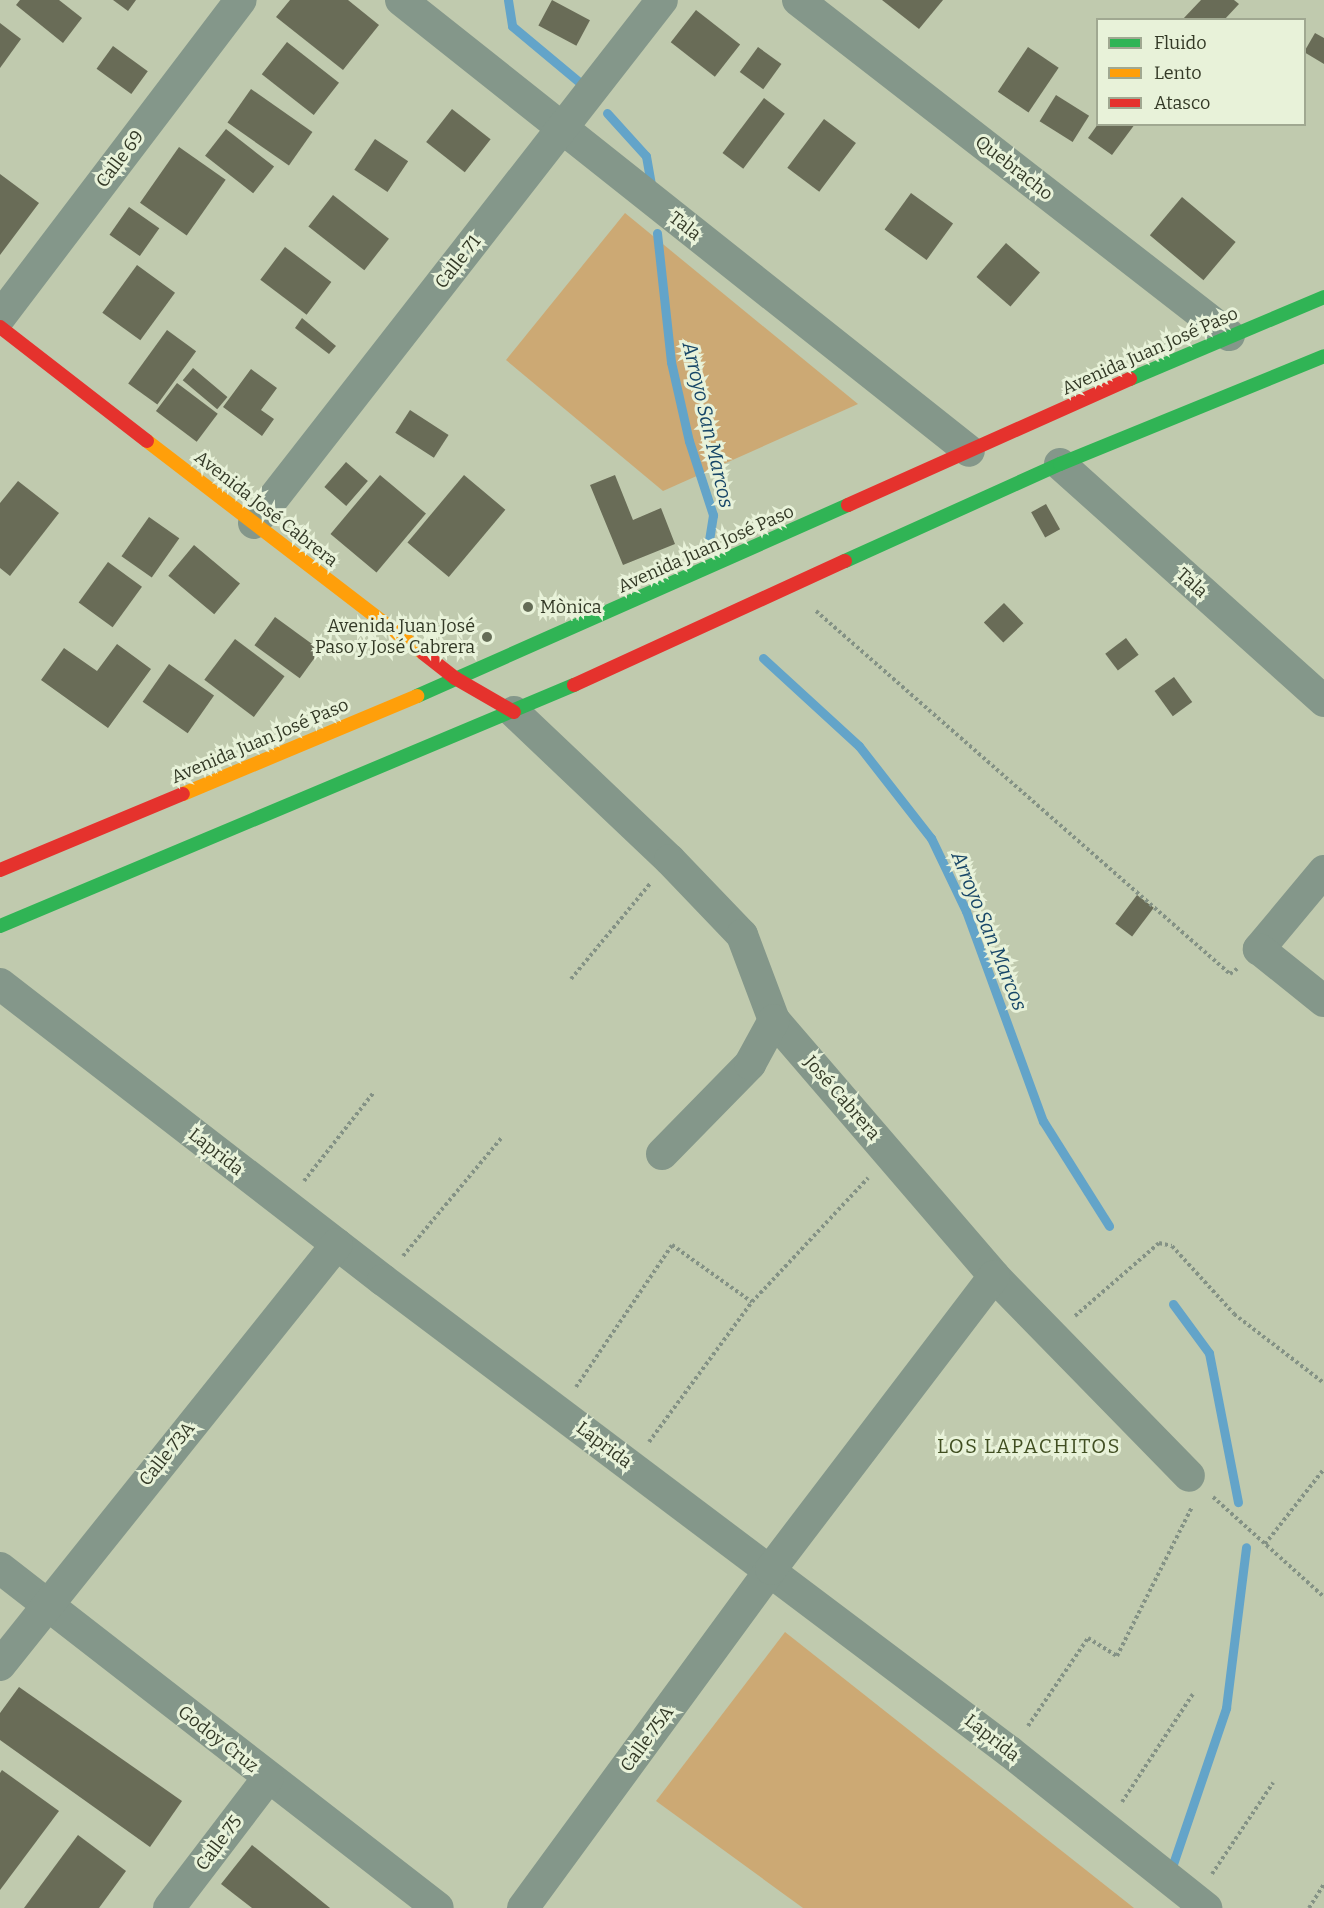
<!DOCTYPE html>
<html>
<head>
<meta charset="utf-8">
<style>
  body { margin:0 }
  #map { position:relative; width:1324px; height:1908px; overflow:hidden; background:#c0caae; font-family:Bitter,serif }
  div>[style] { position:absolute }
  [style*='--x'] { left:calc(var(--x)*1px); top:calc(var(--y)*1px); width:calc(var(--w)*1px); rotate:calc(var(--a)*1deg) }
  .green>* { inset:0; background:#cca974 }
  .stream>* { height:9px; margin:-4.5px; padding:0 4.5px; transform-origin:4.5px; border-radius:4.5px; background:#63a4c9 }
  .building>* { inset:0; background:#696c57; transform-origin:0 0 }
  .path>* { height:4px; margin-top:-2px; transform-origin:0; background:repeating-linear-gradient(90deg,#849285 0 3px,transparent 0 6px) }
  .street>* { height:32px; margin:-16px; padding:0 16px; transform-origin:16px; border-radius:16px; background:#84978a }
  .fast>* { height:14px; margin:-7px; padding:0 7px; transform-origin:7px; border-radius:7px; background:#30b455 }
  .slow>* { height:14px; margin:-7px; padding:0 7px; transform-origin:7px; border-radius:7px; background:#ff9f0a }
  .jam>* { height:14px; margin:-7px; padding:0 7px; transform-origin:7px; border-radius:7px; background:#e5322d }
  .dots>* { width:16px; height:16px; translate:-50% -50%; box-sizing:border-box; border:3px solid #e8f2d9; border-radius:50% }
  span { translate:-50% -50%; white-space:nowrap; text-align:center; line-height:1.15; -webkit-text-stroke:6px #e8f2d9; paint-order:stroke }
  .street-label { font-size:18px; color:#333926 }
  .poi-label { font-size:18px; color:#333926 }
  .left { translate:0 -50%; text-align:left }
  .right { translate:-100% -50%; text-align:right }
  .water-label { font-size:20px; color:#174667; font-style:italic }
  .neighbourhood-label { font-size:20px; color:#404e21; letter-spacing:1.5px }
  .legend { position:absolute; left:1096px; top:18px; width:210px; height:108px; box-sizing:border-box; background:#e8f2d9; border:2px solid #a0a891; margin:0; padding:8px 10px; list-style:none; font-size:18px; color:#333926 }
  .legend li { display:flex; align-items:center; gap:12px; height:30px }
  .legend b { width:30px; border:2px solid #a0a891 }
</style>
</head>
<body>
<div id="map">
  <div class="green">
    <i style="clip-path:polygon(625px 213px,858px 404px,663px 491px,506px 360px)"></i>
    <i style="clip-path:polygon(785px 1632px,1134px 1908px,803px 1908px,656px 1801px)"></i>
  </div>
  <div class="stream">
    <i style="--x:508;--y:0;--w:26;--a:81"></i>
    <i style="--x:512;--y:26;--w:94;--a:39.8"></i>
    <i style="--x:607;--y:113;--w:58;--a:47.8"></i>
    <i style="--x:646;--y:156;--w:34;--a:80"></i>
    <i style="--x:657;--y:233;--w:130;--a:83.8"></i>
    <i style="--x:671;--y:362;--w:81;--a:77.2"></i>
    <i style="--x:689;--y:441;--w:78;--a:72"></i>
    <i style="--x:713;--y:515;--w:38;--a:99"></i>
    <i style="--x:763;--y:658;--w:130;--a:42.5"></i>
    <i style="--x:859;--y:746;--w:117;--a:52"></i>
    <i style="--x:931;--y:838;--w:81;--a:64.4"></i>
    <i style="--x:966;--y:911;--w:224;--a:69.9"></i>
    <i style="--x:1043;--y:1121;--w:124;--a:57.8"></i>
    <i style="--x:1173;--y:1304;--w:61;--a:53.7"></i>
    <i style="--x:1209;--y:1353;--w:152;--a:79"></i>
    <i style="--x:1173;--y:1864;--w:165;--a:-71.2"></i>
    <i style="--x:1226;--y:1708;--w:162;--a:-82.9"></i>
  </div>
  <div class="building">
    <i style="clip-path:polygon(20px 0,59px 0,82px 18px,63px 43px,16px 5px)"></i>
    <i style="clip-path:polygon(113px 0,136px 0,128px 11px)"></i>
    <i style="clip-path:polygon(290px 0,348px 0,379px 25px,343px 70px,276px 17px)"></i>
    <i style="left:552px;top:0;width:43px;height:29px;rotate:28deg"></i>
    <i style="clip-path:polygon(882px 0,943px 0,919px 29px)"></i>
    <i style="clip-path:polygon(1201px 0,1234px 0,1239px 4px,1224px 20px,1182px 20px)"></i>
    <i style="left:696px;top:10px;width:56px;height:41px;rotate:38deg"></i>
    <i style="clip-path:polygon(0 23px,21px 39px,0 68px)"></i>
    <i style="clip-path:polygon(1315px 33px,1324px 38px,1324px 64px,1304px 52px)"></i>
    <i style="left:287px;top:42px;width:66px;height:41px;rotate:38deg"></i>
    <i style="left:113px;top:46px;width:43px;height:28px;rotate:36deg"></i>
    <i style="left:758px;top:47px;width:29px;height:31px;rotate:36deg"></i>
    <i style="left:1028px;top:47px;width:37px;height:54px;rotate:34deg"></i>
    <i style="left:251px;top:89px;width:75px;height:41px;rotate:35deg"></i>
    <i style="left:1056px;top:95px;width:39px;height:31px;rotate:32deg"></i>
    <i style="left:764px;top:98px;width:26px;height:69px;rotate:37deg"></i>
    <i style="left:452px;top:109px;width:49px;height:42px;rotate:38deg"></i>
    <i style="left:824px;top:119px;width:40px;height:61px;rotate:37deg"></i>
    <i style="clip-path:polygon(1098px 124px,1135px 124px,1112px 155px,1088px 138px)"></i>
    <i style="left:226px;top:129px;width:61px;height:34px;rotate:38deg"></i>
    <i style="left:375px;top:139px;width:40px;height:37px;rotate:34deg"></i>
    <i style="left:179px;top:147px;width:57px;height:68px;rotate:35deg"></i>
    <i style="clip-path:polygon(0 174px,39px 203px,0 255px)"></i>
    <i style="left:911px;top:193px;width:52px;height:45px;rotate:36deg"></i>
    <i style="left:333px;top:195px;width:71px;height:40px;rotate:38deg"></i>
    <i style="left:1182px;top:197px;width:70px;height:50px;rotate:40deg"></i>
    <i style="left:129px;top:207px;width:37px;height:34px;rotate:35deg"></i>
    <i style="left:1006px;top:243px;width:45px;height:45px;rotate:41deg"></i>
    <i style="left:285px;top:247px;width:58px;height:41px;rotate:37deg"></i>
    <i style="left:137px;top:265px;width:47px;height:59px;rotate:36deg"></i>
    <i style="clip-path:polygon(302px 318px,336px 346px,329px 354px,295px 328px)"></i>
    <i style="left:167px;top:330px;width:36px;height:66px;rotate:36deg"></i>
    <i style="left:193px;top:368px;width:45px;height:16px;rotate:40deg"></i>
    <i style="clip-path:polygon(251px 369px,277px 388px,261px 410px,274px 419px,262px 436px,223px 407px)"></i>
    <i style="left:177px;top:383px;width:51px;height:35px;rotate:37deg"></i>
    <i style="left:410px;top:410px;width:46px;height:27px;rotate:33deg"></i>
    <i style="left:346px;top:462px;width:29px;height:33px;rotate:41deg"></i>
    <i style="left:380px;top:475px;width:60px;height:77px;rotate:40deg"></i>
    <i style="left:464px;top:475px;width:54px;height:88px;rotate:40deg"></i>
    <i style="clip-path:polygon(615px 475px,633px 520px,661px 508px,675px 544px,623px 565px,590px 485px)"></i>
    <i style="clip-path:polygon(18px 481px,59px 513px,10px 576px,0 568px,0 503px)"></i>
    <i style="left:1046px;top:504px;width:29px;height:17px;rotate:61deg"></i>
    <i style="left:149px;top:517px;width:37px;height:48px;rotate:35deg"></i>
    <i style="left:194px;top:545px;width:60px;height:40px;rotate:40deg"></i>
    <i style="left:108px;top:562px;width:42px;height:50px;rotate:36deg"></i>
    <i style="left:1004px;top:603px;width:28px;height:28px;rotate:46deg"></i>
    <i style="left:275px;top:617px;width:56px;height:35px;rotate:36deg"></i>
    <i style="left:1126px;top:638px;width:21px;height:26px;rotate:53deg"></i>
    <i style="left:235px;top:639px;width:62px;height:51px;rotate:37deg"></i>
    <i style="clip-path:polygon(117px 644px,151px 669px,108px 728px,41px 680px,64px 648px,97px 671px)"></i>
    <i style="left:169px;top:664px;width:55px;height:46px;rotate:35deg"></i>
    <i style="left:1174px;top:677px;width:31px;height:24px;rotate:54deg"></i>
    <i style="left:1137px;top:895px;width:21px;height:36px;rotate:37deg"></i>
    <i style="clip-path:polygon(19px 1687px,182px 1801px,150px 1847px,0 1740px,0 1713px)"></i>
    <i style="clip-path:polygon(2px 1770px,59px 1811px,0 1890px,0 1773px)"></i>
    <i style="clip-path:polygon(78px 1835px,126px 1871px,99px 1908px,24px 1908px)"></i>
    <i style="clip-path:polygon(252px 1845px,330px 1908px,252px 1908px,221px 1884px)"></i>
  </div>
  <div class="path">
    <i style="--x:816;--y:611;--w:551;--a:41.24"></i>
    <i style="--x:1230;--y:974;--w:9;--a:-36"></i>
    <i style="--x:571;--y:979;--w:124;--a:-50.3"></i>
    <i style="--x:304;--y:1181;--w:113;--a:-51.8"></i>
    <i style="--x:403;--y:1256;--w:155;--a:-50.2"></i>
    <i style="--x:1075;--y:1316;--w:111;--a:-41"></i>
    <i style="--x:1159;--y:1243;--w:13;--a:13"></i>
    <i style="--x:1172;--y:1246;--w:92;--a:47.6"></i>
    <i style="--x:1234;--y:1314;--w:113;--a:37.5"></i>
    <i style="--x:576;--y:1387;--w:171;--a:-55.9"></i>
    <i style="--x:672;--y:1245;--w:98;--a:35.5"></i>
    <i style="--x:752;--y:1302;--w:170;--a:-46.9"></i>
    <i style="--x:649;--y:1442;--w:174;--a:-53.7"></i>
    <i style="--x:1213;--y:1497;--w:149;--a:42"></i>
    <i style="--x:1265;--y:1544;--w:95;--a:-51.8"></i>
    <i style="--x:1028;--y:1726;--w:107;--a:-55.7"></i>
    <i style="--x:1088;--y:1638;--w:34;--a:32"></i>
    <i style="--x:1117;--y:1656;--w:167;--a:-63.3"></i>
    <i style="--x:1122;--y:1802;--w:129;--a:-56.7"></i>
    <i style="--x:1212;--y:1874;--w:110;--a:-56.2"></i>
    <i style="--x:1309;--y:1908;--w:28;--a:-58"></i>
  </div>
  <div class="street">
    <i style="--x:401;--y:0;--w:725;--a:38.45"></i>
    <i style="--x:798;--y:0;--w:546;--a:37.86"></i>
    <i style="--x:0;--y:317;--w:398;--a:-52.8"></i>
    <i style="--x:1060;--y:464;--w:355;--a:41.9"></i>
    <i style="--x:254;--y:523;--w:663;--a:-52.04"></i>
    <i style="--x:514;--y:712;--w:215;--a:43.5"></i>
    <i style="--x:670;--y:860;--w:104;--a:46.2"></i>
    <i style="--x:742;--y:935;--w:91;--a:69.4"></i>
    <i style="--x:774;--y:1020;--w:338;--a:49.3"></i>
    <i style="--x:994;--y:1276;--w:279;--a:45.7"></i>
    <i style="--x:1324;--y:871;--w:102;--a:129.8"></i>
    <i style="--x:1259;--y:949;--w:83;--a:38.7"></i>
    <i style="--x:0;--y:984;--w:484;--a:37.7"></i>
    <i style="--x:383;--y:1280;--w:785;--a:36.97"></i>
    <i style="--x:1010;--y:1752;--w:251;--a:38.5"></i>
    <i style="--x:662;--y:1154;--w:126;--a:-45.6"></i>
    <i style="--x:750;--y:1064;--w:50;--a:-61.4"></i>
    <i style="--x:0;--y:1568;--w:554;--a:37.82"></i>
    <i style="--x:0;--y:1665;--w:539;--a:-51.32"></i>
    <i style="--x:169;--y:1908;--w:163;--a:-52.7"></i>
    <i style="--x:523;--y:1908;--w:420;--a:-53.8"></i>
    <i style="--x:771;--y:1569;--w:368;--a:-52.7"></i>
  </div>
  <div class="fast">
    <i style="--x:1130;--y:379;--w:211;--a:-22.9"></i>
    <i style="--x:845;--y:561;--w:236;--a:-24.3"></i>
    <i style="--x:1060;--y:464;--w:285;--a:-22.2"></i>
    <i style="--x:417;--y:696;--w:471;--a:-23.9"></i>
    <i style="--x:0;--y:926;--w:623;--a:-22.78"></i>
  </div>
  <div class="slow">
    <i style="--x:147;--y:441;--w:348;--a:37.5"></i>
    <i style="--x:183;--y:794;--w:254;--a:-22.7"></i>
  </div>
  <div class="jam">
    <i style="--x:0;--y:327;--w:186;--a:37.8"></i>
    <i style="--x:848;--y:505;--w:309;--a:-24.1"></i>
    <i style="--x:423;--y:653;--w:41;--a:38"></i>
    <i style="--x:455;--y:678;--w:68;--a:30"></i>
    <i style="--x:574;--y:685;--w:298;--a:-24.6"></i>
    <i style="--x:0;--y:870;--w:198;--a:-22.6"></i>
  </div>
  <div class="dots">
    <i style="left:528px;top:607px;background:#646c56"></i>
    <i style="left:487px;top:637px;background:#646c56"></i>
  </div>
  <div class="street-label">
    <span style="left:120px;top:159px;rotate:-53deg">Calle 69</span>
    <span style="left:1014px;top:168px;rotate:38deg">Quebracho</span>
    <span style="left:685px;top:226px;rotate:38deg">Tala</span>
    <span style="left:458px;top:262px;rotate:-52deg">Calle 71</span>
    <span style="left:1150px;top:351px;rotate:-24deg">Avenida Juan José Paso</span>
    <span style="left:266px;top:509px;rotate:38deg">Avenida José Cabrera</span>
    <span style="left:706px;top:549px;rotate:-24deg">Avenida Juan José Paso</span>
    <span style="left:1192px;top:583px;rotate:42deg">Tala</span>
    <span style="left:260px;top:741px;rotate:-23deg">Avenida Juan José Paso</span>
    <span style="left:842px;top:1098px;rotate:49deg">José Cabrera</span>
    <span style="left:216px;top:1152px;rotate:38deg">Laprida</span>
    <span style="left:604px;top:1445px;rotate:37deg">Laprida</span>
    <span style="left:167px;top:1454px;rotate:-51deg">Calle 73A</span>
    <span style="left:992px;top:1738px;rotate:38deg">Laprida</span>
    <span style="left:218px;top:1739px;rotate:38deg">Godoy Cruz</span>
    <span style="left:647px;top:1739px;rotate:-54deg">Calle 75A</span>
    <span style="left:219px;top:1843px;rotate:-53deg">Calle 75</span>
  </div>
  <div class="poi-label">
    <span class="left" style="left:540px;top:607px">Mònica</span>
    <span class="right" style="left:475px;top:637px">Avenida Juan José<br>Paso y José Cabrera</span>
  </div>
  <div class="water-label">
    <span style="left:708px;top:425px;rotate:77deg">Arroyo San Marcos</span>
    <span style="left:989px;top:931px;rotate:68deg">Arroyo San Marcos</span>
  </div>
  <div class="neighbourhood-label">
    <span style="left:1029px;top:1446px">LOS LAPACHITOS</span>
  </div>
  <ul class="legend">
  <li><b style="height:8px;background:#30b455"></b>Fluido</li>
  <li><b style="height:8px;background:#ff9f0a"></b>Lento</li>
  <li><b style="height:8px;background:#e5322d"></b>Atasco</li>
  </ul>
</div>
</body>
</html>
